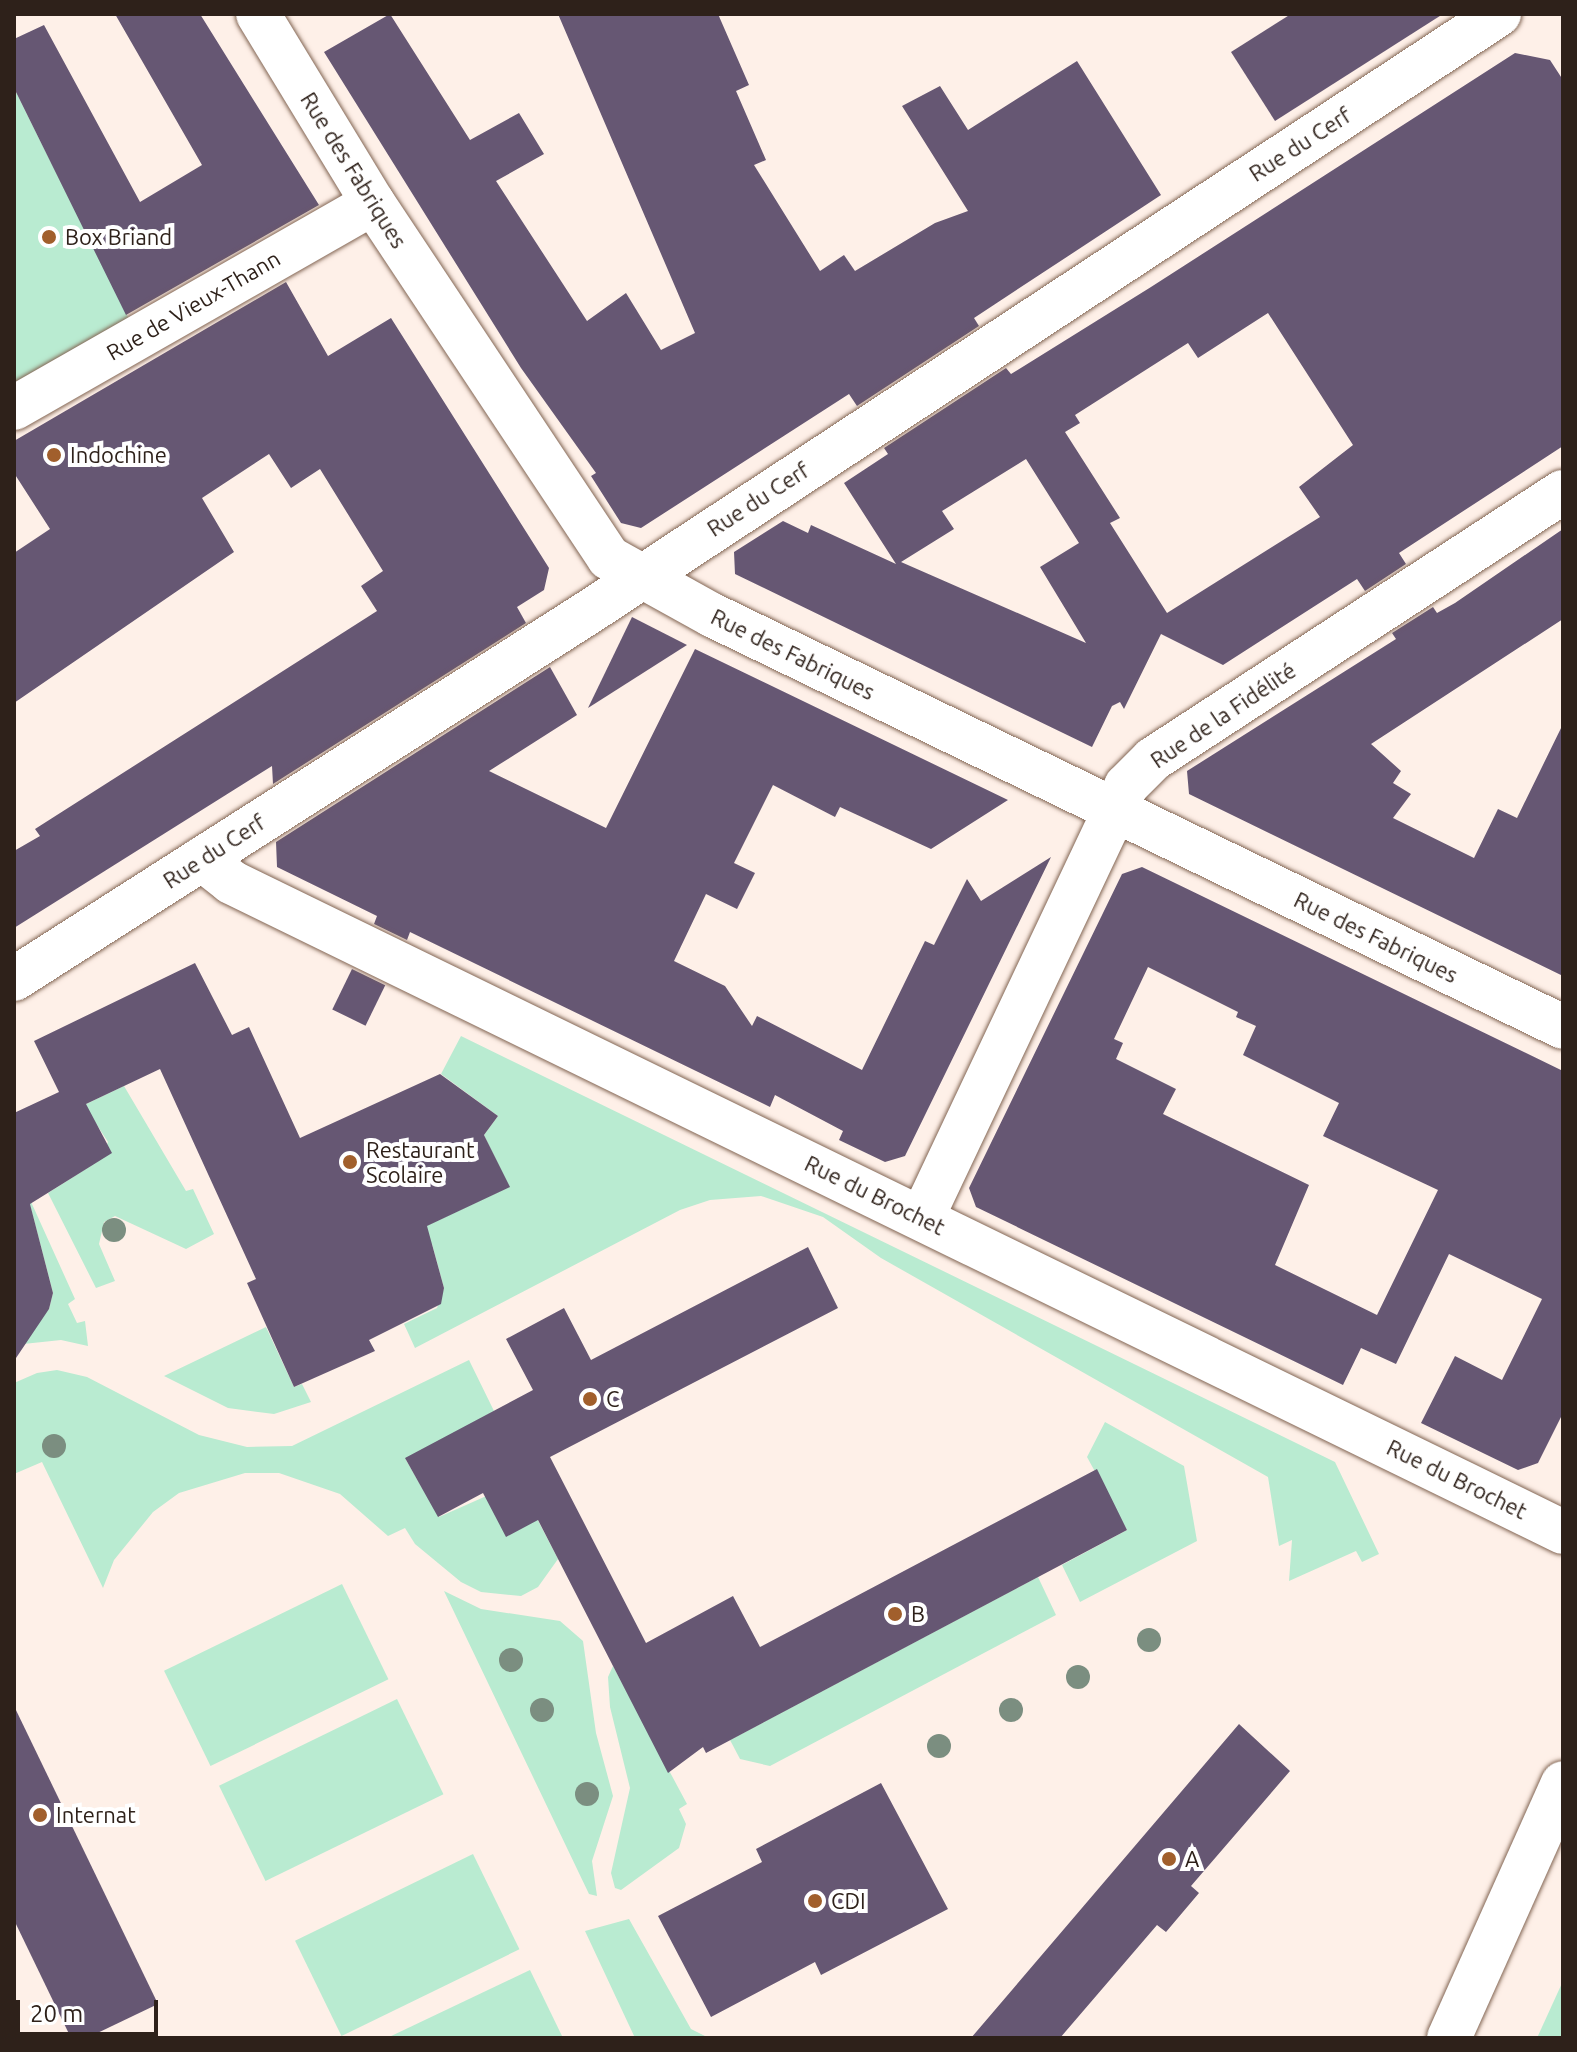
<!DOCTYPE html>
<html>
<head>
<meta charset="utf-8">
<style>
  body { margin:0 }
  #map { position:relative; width:1577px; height:2052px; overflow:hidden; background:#fef0e8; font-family:Ubuntu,sans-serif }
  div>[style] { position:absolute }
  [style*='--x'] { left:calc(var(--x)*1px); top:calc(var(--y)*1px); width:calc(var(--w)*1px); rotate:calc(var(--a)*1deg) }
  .green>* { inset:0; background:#b9ebd1; transform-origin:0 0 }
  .building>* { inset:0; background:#665773; transform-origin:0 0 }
  .roads { filter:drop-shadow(0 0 2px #826553) drop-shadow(0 0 2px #826553) }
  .street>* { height:44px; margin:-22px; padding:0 22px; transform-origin:22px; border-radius:22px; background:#fff }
  .secondary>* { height:44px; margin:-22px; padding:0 22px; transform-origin:22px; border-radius:22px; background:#fff }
  .trees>* { width:24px; height:24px; margin:-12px; border-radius:50%; background:#7b8e80 }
  .dots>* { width:22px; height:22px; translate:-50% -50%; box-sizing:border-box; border:4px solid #fff; border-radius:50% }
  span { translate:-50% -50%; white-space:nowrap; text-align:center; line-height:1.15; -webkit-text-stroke:8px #fff; paint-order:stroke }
  .street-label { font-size:22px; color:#2e211a }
  .poi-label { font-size:22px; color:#2e211a }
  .left { translate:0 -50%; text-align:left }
  .frame { position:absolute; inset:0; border:16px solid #2e211a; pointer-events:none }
  .scale { position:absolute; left:16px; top:2000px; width:142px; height:36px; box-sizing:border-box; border:4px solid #2e211a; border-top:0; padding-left:10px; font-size:24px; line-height:28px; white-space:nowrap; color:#2e211a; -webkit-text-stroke:6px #fff; paint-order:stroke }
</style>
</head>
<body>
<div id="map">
  <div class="green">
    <i style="clip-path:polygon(14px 88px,131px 323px,14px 390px)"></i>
    <i style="clip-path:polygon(461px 1036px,1335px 1462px,1379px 1554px,1362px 1562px,1356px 1551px,1289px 1581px,1292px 1540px,1279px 1546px,1268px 1477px,881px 1258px,823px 1217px,761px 1196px,710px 1200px,680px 1210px,415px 1348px,404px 1324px,437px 1308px,444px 1288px,432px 1244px,398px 1239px,509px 1187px,484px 1135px,498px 1116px,441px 1074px)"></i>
    <i style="clip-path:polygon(124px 1086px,186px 1191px,193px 1189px,214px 1234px,186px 1249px,115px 1216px,104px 1222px,99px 1244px,115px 1281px,96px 1288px,48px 1193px,100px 1160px,108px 1142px,84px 1105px)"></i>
    <i style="clip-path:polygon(27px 1193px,75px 1299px,68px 1304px,77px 1323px,85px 1321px,88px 1346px,61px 1340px,14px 1345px,49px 1309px,53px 1293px)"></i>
    <i style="clip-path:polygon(266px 1327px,294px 1387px,302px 1384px,311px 1402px,274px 1414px,228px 1408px,164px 1376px)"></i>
    <i style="clip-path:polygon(469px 1360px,494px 1411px,406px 1460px,439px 1517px,518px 1482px,558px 1559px,538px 1587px,521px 1596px,481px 1592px,461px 1582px,415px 1544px,405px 1528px,388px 1536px,340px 1494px,279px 1473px,245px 1473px,179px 1493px,153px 1512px,114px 1560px,103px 1588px,42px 1462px,14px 1474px,14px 1383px,37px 1373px,57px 1370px,87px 1377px,199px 1435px,247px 1447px,292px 1446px)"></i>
    <i style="clip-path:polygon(1105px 1422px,1184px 1466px,1197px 1541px,1080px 1602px,1062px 1565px,1127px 1530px,1087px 1457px)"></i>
    <i style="clip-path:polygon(1038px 1577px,1056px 1615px,770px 1766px,740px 1759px,730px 1740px)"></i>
    <i style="left:342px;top:1584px;width:106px;height:198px;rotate:64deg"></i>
    <i style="clip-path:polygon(444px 1591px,481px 1609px,560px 1621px,583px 1641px,596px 1733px,613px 1796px,592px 1861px,597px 1896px,589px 1894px)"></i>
    <i style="clip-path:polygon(613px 1666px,687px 1804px,679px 1809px,686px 1824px,679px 1848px,621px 1890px,615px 1888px,611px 1873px,630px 1788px,610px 1707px,608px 1677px)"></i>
    <i style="left:397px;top:1699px;width:106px;height:198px;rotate:64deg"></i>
    <i style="left:473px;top:1854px;width:106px;height:198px;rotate:64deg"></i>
    <i style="clip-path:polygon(629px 1919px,691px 2029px,709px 2038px,635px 2038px,585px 1931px)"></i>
    <i style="clip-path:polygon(530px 1970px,563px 2038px,387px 2038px)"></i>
    <i style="clip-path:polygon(1563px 1981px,1563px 2038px,1537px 2038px)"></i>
  </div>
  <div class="building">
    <i style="clip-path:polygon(115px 14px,200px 14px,319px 205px,126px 315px,14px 88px,14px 39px,44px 25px,140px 202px,202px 165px)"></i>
    <i style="clip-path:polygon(390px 14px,470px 140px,519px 113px,544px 154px,496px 181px,587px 321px,626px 293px,661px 350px,695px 333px,558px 14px,718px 14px,749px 85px,736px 91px,766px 160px,754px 165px,820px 271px,844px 255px,855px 271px,935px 223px,968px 211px,902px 106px,940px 86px,968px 130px,1077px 61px,1161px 195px,974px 318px,979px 326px,857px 406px,849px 394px,641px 528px,621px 523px,591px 476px,596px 473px,521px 368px,324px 52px)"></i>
    <i style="clip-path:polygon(1291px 14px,1443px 14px,1275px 121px,1231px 52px)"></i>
    <i style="clip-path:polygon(evenodd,1515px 53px,1550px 60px,1563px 80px,1563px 446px,1399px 553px,1406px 564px,1365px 591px,1357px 579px,1223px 665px,1161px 634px,1124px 709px,1120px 702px,1112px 706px,1092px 747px,735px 574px,734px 552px,783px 521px,808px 533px,811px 525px,896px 564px,844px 483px,888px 454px,884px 448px,1006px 368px,1011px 374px,1151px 287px,1515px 53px,1268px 313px,1353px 445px,1299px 487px,1320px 517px,1167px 613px,1110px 523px,1120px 518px,1065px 432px,1080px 423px,1075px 415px,1188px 343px,1198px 358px,1268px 313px,1515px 53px,1026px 459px,1079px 543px,1040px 567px,1086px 643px,901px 562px,954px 529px,942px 511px,1026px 459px)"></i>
    <i style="clip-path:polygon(286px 282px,328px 356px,391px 318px,549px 568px,544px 590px,517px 607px,526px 623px,273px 784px,272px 766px,14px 928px,14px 851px,40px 836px,35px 829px,377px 611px,361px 586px,383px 571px,320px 469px,291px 488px,269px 454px,202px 498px,234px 552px,14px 703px,14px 553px,50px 529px,14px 473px,14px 441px)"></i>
    <i style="clip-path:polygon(1563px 529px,1563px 619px,1371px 744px,1401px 771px,1393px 783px,1411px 794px,1393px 818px,1474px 858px,1498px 809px,1517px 818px,1563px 724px,1563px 976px,1189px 794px,1187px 771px,1396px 639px,1392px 633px,1433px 607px,1437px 613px,1455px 603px)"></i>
    <i style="clip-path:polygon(632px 617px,687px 645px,588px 708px)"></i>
    <i style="clip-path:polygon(695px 649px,1008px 800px,931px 849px,840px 807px,835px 817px,773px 785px,734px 863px,755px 873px,737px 909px,706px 894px,674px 961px,725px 986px,752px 1026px,757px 1016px,862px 1070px,925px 941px,934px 945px,967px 879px,981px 901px,1051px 857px,905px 1156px,885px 1162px,839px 1140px,843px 1131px,775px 1095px,770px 1107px,410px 932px,407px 940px,374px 924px,377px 916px,277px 867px,276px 842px,550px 667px,577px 715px,489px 771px,606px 828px)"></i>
    <i style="clip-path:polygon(evenodd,1142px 867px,1563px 1071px,1563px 1413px,1538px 1463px,1518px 1470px,1421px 1423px,1455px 1356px,1502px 1380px,1542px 1299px,1449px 1254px,1396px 1364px,1361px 1348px,1343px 1385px,976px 1207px,969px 1188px,1122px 874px,1142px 867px,1148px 967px,1238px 1012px,1236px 1017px,1256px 1026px,1243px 1055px,1339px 1103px,1323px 1136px,1438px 1190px,1377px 1315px,1275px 1265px,1309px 1185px,1163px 1114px,1176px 1089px,1116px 1059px,1123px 1043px,1114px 1039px,1148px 967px)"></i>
    <i style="clip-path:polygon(195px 963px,232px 1035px,249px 1027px,300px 1138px,440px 1074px,498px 1116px,484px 1135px,510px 1187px,427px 1226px,444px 1288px,441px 1304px,369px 1340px,375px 1351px,294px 1387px,247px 1283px,256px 1279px,160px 1069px,86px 1104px,112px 1153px,30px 1204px,53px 1293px,49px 1309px,14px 1361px,14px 1113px,59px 1092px,34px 1041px)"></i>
    <i style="left:352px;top:969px;width:37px;height:45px;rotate:26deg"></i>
    <i style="clip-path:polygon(808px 1247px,838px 1308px,550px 1457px,646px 1643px,733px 1596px,760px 1647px,1097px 1469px,1127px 1530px,706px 1753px,703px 1747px,668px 1773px,538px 1520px,506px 1537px,483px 1493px,438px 1517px,405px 1458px,533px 1390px,506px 1339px,564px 1308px,591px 1360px)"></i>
    <i style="clip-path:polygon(14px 1706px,158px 2004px,87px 2038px,71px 2038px,14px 1920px)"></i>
    <i style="clip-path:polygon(1239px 1724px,1290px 1771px,1191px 1886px,1199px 1893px,1166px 1932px,1157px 1925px,1060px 2038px,971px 2038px)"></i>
    <i style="clip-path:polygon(881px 1783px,948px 1909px,821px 1975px,815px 1962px,711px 2017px,658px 1916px,762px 1862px,756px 1849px)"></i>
  </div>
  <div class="roads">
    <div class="street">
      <i style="--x:258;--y:14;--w:221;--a:58.7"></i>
      <i style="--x:373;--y:203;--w:426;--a:56.4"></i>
      <i style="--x:609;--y:558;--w:118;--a:29"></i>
      <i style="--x:712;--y:615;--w:945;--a:25.83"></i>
      <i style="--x:14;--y:408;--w:413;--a:-29.7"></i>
      <i style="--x:202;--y:859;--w:37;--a:38"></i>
      <i style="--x:231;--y:882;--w:1482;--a:26.01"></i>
      <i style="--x:14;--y:979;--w:682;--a:-32.55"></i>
      <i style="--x:589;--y:612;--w:1089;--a:-33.31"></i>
      <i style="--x:922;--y:1218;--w:478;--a:-64.7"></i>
      <i style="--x:1126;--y:786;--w:38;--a:-45"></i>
      <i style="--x:1153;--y:759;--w:489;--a:-33.1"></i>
    </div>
    <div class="secondary">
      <i style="--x:1449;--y:2038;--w:279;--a:-65.9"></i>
    </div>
  </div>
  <div class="trees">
    <i style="left:114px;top:1230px"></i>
    <i style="left:54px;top:1446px"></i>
    <i style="left:1149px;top:1640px"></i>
    <i style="left:511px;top:1660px"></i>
    <i style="left:1078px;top:1677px"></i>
    <i style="left:542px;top:1710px"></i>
    <i style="left:1011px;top:1710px"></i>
    <i style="left:939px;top:1746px"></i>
    <i style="left:587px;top:1794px"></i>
  </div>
  <div class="dots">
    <i style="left:49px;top:237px;background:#a15f2c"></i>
    <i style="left:54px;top:455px;background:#a15f2c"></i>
    <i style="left:350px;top:1162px;background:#a15f2c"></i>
    <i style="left:590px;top:1399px;background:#a15f2c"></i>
    <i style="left:895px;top:1614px;background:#a15f2c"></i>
    <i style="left:40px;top:1815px;background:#a15f2c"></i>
    <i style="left:1169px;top:1859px;background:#a15f2c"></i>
    <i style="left:815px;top:1901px;background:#a15f2c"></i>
  </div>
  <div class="street-label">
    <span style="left:1300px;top:144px;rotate:-33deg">Rue du Cerf</span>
    <span style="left:354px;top:170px;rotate:58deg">Rue des Fabriques</span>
    <span style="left:193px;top:305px;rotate:-30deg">Rue de Vieux-Thann</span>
    <span style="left:758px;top:499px;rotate:-33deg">Rue du Cerf</span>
    <span style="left:793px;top:654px;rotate:26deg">Rue des Fabriques</span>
    <span style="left:1223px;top:715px;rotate:-34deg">Rue de la Fidélité</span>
    <span style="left:214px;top:851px;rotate:-33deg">Rue du Cerf</span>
    <span style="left:1376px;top:937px;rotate:26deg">Rue des Fabriques</span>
    <span style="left:875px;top:1195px;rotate:26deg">Rue du Brochet</span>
    <span style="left:1457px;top:1479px;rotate:26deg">Rue du Brochet</span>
  </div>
  <div class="poi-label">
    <span class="left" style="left:65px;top:237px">Box Briand</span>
    <span class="left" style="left:70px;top:455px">Indochine</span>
    <span class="left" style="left:366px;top:1162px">Restaurant<br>Scolaire</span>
    <span class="left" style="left:606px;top:1399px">C</span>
    <span class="left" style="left:911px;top:1614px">B</span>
    <span class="left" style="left:56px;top:1815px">Internat</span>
    <span class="left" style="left:1185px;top:1859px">A</span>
    <span class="left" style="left:831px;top:1901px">CDI</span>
  </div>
  <div class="frame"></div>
  <div class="scale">20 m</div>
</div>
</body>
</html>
